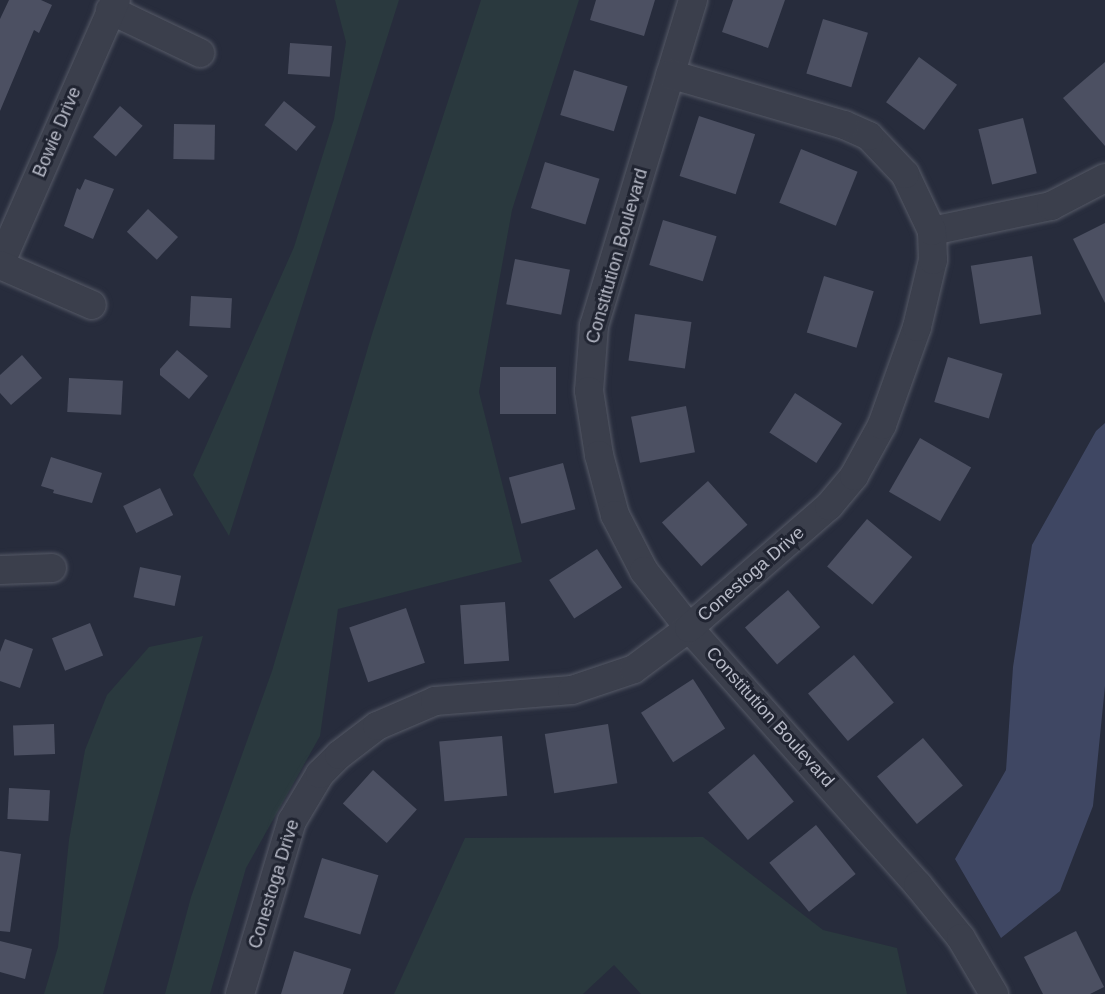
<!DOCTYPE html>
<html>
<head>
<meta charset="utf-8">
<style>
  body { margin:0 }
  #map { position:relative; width:1105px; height:994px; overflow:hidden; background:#272c3c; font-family:Arial,sans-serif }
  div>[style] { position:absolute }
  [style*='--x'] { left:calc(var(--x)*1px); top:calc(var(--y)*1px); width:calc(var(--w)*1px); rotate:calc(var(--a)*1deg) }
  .green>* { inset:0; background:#2a393e }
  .water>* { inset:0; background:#3f4763 }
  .building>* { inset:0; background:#4c5062; transform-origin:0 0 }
  .roads { filter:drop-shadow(0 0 2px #565a67) drop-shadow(0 0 2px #565a67) }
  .minor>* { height:28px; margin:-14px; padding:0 14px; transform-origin:14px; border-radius:14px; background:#3b3f4c }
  span { translate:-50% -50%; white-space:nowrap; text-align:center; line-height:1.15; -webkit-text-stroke:6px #202431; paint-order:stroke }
  .street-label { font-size:18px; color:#b7bac7 }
</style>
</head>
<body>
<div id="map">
  <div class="green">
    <i style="clip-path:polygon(335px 0,399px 0,229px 536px,193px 475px,294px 247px,334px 119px,346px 42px)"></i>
    <i style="clip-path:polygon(481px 0,579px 0,512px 210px,479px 392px,522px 562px,338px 609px,320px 736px,246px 868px,210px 994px,165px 994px,191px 897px,272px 671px,372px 334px)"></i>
    <i style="clip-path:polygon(203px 636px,103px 994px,44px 994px,58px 947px,69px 840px,85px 750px,107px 695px,149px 647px)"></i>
    <i style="clip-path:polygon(703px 837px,823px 930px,897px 948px,907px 994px,641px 994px,614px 965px,583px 994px,394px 994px,465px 838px)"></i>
  </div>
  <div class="water">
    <i style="clip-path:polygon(1105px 423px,1105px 686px,1093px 806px,1060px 891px,1001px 938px,955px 859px,1006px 770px,1013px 667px,1032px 545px,1096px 431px)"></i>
  </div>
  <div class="building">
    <i style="clip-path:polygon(9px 0,41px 0,52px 5px,39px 33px,34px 30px,0 111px,0 19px)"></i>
    <i style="clip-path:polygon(596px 0,655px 0,644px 36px,590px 20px)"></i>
    <i style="clip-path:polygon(733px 0,785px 0,768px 48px,722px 32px)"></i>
    <i style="left:823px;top:19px;width:47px;height:57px;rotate:17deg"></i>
    <i style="left:290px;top:43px;width:42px;height:31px;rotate:4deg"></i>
    <i style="left:919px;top:57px;width:47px;height:56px;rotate:36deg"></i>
    <i style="clip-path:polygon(1105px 62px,1105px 146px,1063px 98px)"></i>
    <i style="left:574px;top:70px;width:56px;height:47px;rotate:17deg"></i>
    <i style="left:284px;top:101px;width:41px;height:31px;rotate:39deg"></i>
    <i style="left:120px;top:106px;width:30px;height:41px;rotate:41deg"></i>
    <i style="left:699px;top:116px;width:59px;height:63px;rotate:18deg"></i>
    <i style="left:1023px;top:118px;width:57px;height:46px;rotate:76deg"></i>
    <i style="left:174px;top:124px;width:41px;height:35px;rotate:1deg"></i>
    <i style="left:801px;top:149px;width:61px;height:58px;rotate:22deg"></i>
    <i style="left:545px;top:162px;width:57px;height:48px;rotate:17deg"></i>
    <i style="clip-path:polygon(85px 179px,114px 189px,93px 239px,64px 226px,77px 188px,80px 190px)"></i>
    <i style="left:148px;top:209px;width:41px;height:31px;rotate:43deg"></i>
    <i style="left:663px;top:220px;width:56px;height:47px;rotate:17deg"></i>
    <i style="clip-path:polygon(1105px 223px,1105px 303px,1073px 239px)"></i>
    <i style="left:1032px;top:256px;width:59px;height:62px;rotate:81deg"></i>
    <i style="left:515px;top:259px;width:56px;height:46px;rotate:11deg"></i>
    <i style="left:824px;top:276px;width:52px;height:59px;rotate:17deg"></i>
    <i style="left:191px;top:296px;width:41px;height:30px;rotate:3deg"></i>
    <i style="left:635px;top:314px;width:57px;height:47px;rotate:8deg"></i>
    <i style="clip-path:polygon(177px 350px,208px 376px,189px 399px,160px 375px,160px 369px)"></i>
    <i style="clip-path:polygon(22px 355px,42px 378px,11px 405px,0 393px,0 375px)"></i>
    <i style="left:948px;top:357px;width:57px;height:47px;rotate:17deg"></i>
    <i style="left:500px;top:367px;width:56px;height:47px"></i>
    <i style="left:69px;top:378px;width:54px;height:34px;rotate:3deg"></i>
    <i style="left:795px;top:393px;width:56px;height:47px;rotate:33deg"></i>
    <i style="left:686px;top:406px;width:47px;height:56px;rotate:79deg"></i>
    <i style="left:920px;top:438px;width:59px;height:62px;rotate:30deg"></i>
    <i style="clip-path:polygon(51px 457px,102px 473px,92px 503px,53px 493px,54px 490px,41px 486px)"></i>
    <i style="left:563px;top:463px;width:48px;height:56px;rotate:75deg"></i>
    <i style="left:708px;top:481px;width:59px;height:62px;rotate:48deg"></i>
    <i style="left:160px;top:488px;width:30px;height:41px;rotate:64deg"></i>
    <i style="left:867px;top:519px;width:59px;height:62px;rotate:40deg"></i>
    <i style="left:597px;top:549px;width:46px;height:57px;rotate:57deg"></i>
    <i style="left:140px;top:567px;width:42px;height:31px;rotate:12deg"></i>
    <i style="left:788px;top:590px;width:49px;height:57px;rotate:49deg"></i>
    <i style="left:505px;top:602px;width:59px;height:45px;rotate:86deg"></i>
    <i style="left:406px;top:608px;width:58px;height:60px;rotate:71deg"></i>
    <i style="left:90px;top:623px;width:35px;height:41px;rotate:68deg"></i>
    <i style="clip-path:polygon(5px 639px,33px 649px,20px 688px,0 681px,0 652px)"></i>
    <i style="left:854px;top:655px;width:62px;height:60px;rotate:50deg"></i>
    <i style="left:693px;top:679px;width:59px;height:62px;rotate:57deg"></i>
    <i style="left:54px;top:724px;width:30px;height:41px;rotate:88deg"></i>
    <i style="left:608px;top:724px;width:60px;height:64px;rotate:81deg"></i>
    <i style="left:502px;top:736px;width:60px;height:63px;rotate:85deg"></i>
    <i style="left:923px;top:738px;width:62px;height:60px;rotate:50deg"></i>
    <i style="left:754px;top:754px;width:62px;height:60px;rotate:50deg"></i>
    <i style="left:373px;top:770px;width:59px;height:45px;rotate:42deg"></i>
    <i style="left:9px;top:788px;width:41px;height:31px;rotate:3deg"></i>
    <i style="left:816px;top:825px;width:63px;height:60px;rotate:51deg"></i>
    <i style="clip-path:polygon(0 851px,21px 854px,10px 932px,0 931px)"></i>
    <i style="left:322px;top:858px;width:59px;height:62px;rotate:17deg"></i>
    <i style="clip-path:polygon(1076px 931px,1104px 987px,1090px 994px,1043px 994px,1024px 957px)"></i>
    <i style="clip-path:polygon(0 941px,32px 949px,25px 979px,0 972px)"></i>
    <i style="clip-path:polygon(294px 951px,351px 969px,343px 994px,281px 994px)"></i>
  </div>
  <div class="roads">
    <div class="minor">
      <i style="--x:693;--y:0;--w:341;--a:106.9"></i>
      <i style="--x:594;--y:326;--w:65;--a:94.4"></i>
      <i style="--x:589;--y:391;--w:65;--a:81.1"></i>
      <i style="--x:599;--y:455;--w:62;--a:75.1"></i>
      <i style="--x:615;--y:515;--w:63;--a:62.6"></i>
      <i style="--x:644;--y:571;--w:73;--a:51.7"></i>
      <i style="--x:689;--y:628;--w:344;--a:48.3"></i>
      <i style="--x:918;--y:885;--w:68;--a:50.9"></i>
      <i style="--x:961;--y:938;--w:65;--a:59.5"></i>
      <i style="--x:110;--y:10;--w:100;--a:25.5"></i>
      <i style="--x:932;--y:231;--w:122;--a:-11.9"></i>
      <i style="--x:1051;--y:206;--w:61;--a:-27.4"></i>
      <i style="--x:0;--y:264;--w:288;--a:-66.3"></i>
      <i style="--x:0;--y:265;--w:100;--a:23.5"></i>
      <i style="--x:0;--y:570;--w:52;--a:-2.2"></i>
      <i style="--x:240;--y:994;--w:181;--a:-73.3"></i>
      <i style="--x:292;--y:821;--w:55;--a:-59.2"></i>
      <i style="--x:320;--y:774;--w:27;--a:-45"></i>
      <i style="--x:339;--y:755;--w:48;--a:-37.3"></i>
      <i style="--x:377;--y:726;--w:63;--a:-23.3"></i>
      <i style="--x:435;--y:701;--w:137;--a:-4.6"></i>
      <i style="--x:572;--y:690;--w:65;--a:-18.7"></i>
      <i style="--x:634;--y:669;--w:69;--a:-36.7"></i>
      <i style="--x:689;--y:628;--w:186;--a:-41.1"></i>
      <i style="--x:829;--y:506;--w:39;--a:-50"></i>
      <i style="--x:854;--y:476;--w:58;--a:-61.2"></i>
      <i style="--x:882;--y:425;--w:104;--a:-70.3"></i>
      <i style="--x:917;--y:327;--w:69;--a:-76.6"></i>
      <i style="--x:933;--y:260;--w:29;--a:-92"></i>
      <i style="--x:932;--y:231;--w:63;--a:-115.3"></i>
      <i style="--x:905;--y:174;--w:52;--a:-133.5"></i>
      <i style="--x:869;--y:136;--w:27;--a:-156"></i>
      <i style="--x:844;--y:125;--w:181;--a:-163.7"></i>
    </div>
  </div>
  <div class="street-label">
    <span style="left:57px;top:132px;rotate:-67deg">Bowie Drive</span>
    <span style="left:617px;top:256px;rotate:-74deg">Constitution Boulevard</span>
    <span style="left:751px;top:574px;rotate:-41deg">Conestoga Drive</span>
    <span style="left:770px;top:717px;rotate:48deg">Constitution Boulevard</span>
    <span style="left:274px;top:884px;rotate:-73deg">Conestoga Drive</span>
  </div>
</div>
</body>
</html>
